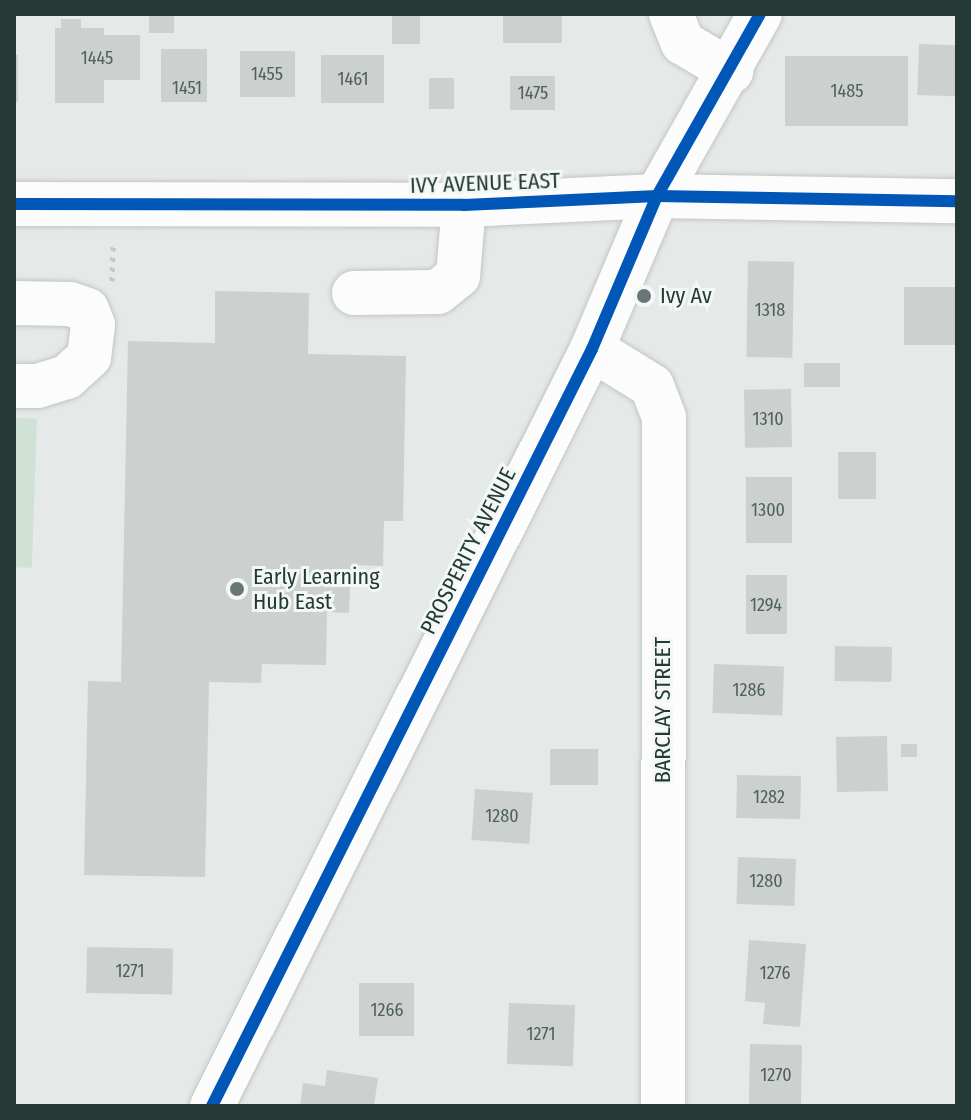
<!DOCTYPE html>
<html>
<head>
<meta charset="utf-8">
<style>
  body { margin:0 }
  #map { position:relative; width:971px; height:1120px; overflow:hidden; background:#e5e9e7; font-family:"Fira Sans Condensed",sans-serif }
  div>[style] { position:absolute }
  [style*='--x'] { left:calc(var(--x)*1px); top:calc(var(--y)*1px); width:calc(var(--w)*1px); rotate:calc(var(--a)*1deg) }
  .green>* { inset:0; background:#d0e1d6; transform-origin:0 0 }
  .building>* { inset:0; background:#ccd1cf; transform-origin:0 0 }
  .path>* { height:5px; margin-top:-2.5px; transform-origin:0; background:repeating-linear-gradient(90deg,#c2c9c7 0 4px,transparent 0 10px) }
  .roads { filter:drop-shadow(0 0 2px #c2c6c4) drop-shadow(0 0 2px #c2c6c4) }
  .minor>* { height:44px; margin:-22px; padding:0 22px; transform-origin:22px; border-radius:22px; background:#fbfcfb }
  .cycleway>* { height:12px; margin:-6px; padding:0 6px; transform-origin:6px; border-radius:6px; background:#0057b8 }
  .dots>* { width:22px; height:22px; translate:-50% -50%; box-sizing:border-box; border:4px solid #f3f8f6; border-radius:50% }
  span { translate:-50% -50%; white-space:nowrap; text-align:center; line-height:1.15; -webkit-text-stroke:6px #f3f8f6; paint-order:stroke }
  .number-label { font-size:18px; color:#50605e }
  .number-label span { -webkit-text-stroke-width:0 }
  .street-label { font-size:22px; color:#253a37 }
  .poi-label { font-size:22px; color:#253a37 }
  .left { translate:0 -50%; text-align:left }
  .frame { position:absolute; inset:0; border:16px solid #253a37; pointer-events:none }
</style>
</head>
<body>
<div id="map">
  <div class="green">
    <i style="left:14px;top:418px;width:23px;height:149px;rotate:2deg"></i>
  </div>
  <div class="building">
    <i style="left:149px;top:14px;width:25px;height:19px"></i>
    <i style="left:392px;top:14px;width:28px;height:30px"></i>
    <i style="left:503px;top:14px;width:59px;height:29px"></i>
    <i style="clip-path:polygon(61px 19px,81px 19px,81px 28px,104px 28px,104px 35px,140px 35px,140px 80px,104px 80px,104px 103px,55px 103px,55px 28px,61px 28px)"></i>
    <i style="left:919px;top:44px;width:38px;height:51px;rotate:2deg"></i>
    <i style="left:161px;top:49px;width:46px;height:53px"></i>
    <i style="left:240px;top:51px;width:55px;height:46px"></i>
    <i style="left:14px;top:55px;width:4px;height:47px"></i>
    <i style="left:321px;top:55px;width:63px;height:48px"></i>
    <i style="left:785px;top:56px;width:123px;height:70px"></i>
    <i style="left:510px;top:76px;width:45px;height:34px"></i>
    <i style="left:429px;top:78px;width:25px;height:31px"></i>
    <i style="left:748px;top:261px;width:46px;height:96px;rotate:1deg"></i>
    <i style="left:904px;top:287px;width:53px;height:58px"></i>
    <i style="clip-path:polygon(215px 291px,309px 293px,308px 354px,406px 356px,403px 521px,384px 521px,383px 566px,351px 565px,349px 613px,327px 612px,326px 665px,262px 664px,261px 683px,209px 682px,205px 877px,84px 875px,88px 681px,121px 682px,128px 341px,215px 343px)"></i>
    <i style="left:804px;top:363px;width:36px;height:24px"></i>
    <i style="left:791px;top:389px;width:58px;height:47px;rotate:89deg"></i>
    <i style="left:838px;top:452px;width:38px;height:47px"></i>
    <i style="left:746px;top:477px;width:46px;height:66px"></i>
    <i style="left:746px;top:575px;width:41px;height:59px"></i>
    <i style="left:835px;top:646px;width:57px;height:35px;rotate:1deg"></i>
    <i style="left:714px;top:664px;width:70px;height:49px;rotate:2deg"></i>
    <i style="left:887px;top:736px;width:55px;height:51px;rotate:89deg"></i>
    <i style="left:901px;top:744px;width:16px;height:13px"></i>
    <i style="left:598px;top:749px;width:36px;height:48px;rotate:90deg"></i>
    <i style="left:737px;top:775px;width:64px;height:43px;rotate:1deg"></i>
    <i style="left:475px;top:789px;width:58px;height:51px;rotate:4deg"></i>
    <i style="left:738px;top:857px;width:58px;height:47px;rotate:2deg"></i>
    <i style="clip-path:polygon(749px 940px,806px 944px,800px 1027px,763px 1024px,765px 1003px,745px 1001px)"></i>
    <i style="left:87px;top:947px;width:86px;height:46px;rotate:1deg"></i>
    <i style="left:359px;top:983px;width:55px;height:53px"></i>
    <i style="left:509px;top:1003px;width:66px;height:61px;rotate:2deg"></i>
    <i style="left:750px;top:1044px;width:52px;height:62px;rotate:1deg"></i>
    <i style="clip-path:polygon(327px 1070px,378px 1078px,374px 1106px,300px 1106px,303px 1083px,325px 1086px)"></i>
  </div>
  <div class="path">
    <i style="--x:112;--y:281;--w:38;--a:-88"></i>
  </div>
  <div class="roads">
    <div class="minor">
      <i style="--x:671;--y:14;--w:31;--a:68"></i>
      <i style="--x:683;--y:43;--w:56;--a:30.3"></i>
      <i style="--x:14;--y:204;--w:450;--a:0.1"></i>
      <i style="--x:464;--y:205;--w:193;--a:-2.7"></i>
      <i style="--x:657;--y:196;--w:300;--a:1"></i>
      <i style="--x:354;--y:293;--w:84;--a:-0.7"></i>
      <i style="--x:438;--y:292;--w:26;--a:-39"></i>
      <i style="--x:458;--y:276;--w:71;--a:-85.2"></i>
      <i style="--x:14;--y:303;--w:56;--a:1"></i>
      <i style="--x:70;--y:304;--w:18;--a:19"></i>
      <i style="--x:87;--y:310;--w:16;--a:68"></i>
      <i style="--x:93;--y:325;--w:32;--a:97"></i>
      <i style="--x:89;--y:357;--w:30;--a:138"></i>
      <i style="--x:67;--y:377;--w:30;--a:163"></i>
      <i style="--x:38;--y:386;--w:24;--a:180"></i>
      <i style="--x:592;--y:349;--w:70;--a:31.7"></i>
      <i style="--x:652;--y:386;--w:33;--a:69"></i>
      <i style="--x:664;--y:417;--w:689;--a:90.08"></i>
      <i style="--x:212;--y:1106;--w:847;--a:-63.34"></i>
      <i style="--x:592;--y:349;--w:166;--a:-67"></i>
      <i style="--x:657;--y:196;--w:209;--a:-60.5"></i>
    </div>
  </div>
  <div class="cycleway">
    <i style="--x:14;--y:204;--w:450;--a:0.1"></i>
    <i style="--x:464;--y:205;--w:193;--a:-2.7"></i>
    <i style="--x:657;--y:196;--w:300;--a:1"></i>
    <i style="--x:212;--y:1106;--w:847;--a:-63.34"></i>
    <i style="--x:592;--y:349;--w:166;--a:-67"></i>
    <i style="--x:657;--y:196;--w:209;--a:-60.5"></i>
  </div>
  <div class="dots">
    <i style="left:644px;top:296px;background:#687775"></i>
    <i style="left:237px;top:589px;background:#687775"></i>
  </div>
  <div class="number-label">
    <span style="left:97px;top:58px">1445</span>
    <span style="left:267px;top:74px">1455</span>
    <span style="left:353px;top:79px">1461</span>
    <span style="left:187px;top:88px">1451</span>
    <span style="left:847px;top:91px">1485</span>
    <span style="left:533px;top:93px">1475</span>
    <span style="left:770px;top:310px">1318</span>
    <span style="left:768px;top:419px">1310</span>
    <span style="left:768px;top:510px">1300</span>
    <span style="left:766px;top:605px">1294</span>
    <span style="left:749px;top:690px">1286</span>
    <span style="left:769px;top:797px">1282</span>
    <span style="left:502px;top:816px">1280</span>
    <span style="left:766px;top:881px">1280</span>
    <span style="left:130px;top:971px">1271</span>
    <span style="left:775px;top:973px">1276</span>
    <span style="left:387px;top:1010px">1266</span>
    <span style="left:541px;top:1034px">1271</span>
    <span style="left:776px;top:1075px">1270</span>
  </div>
  <div class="street-label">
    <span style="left:485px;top:183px;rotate:-2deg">IVY AVENUE EAST</span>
    <span style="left:468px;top:551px;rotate:-63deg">PROSPERITY AVENUE</span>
    <span style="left:663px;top:710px;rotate:-90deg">BARCLAY STREET</span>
  </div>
  <div class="poi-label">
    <span class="left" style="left:660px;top:296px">Ivy Av</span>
    <span class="left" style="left:253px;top:589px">Early Learning<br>Hub East</span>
  </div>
  <div class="frame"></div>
</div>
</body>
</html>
